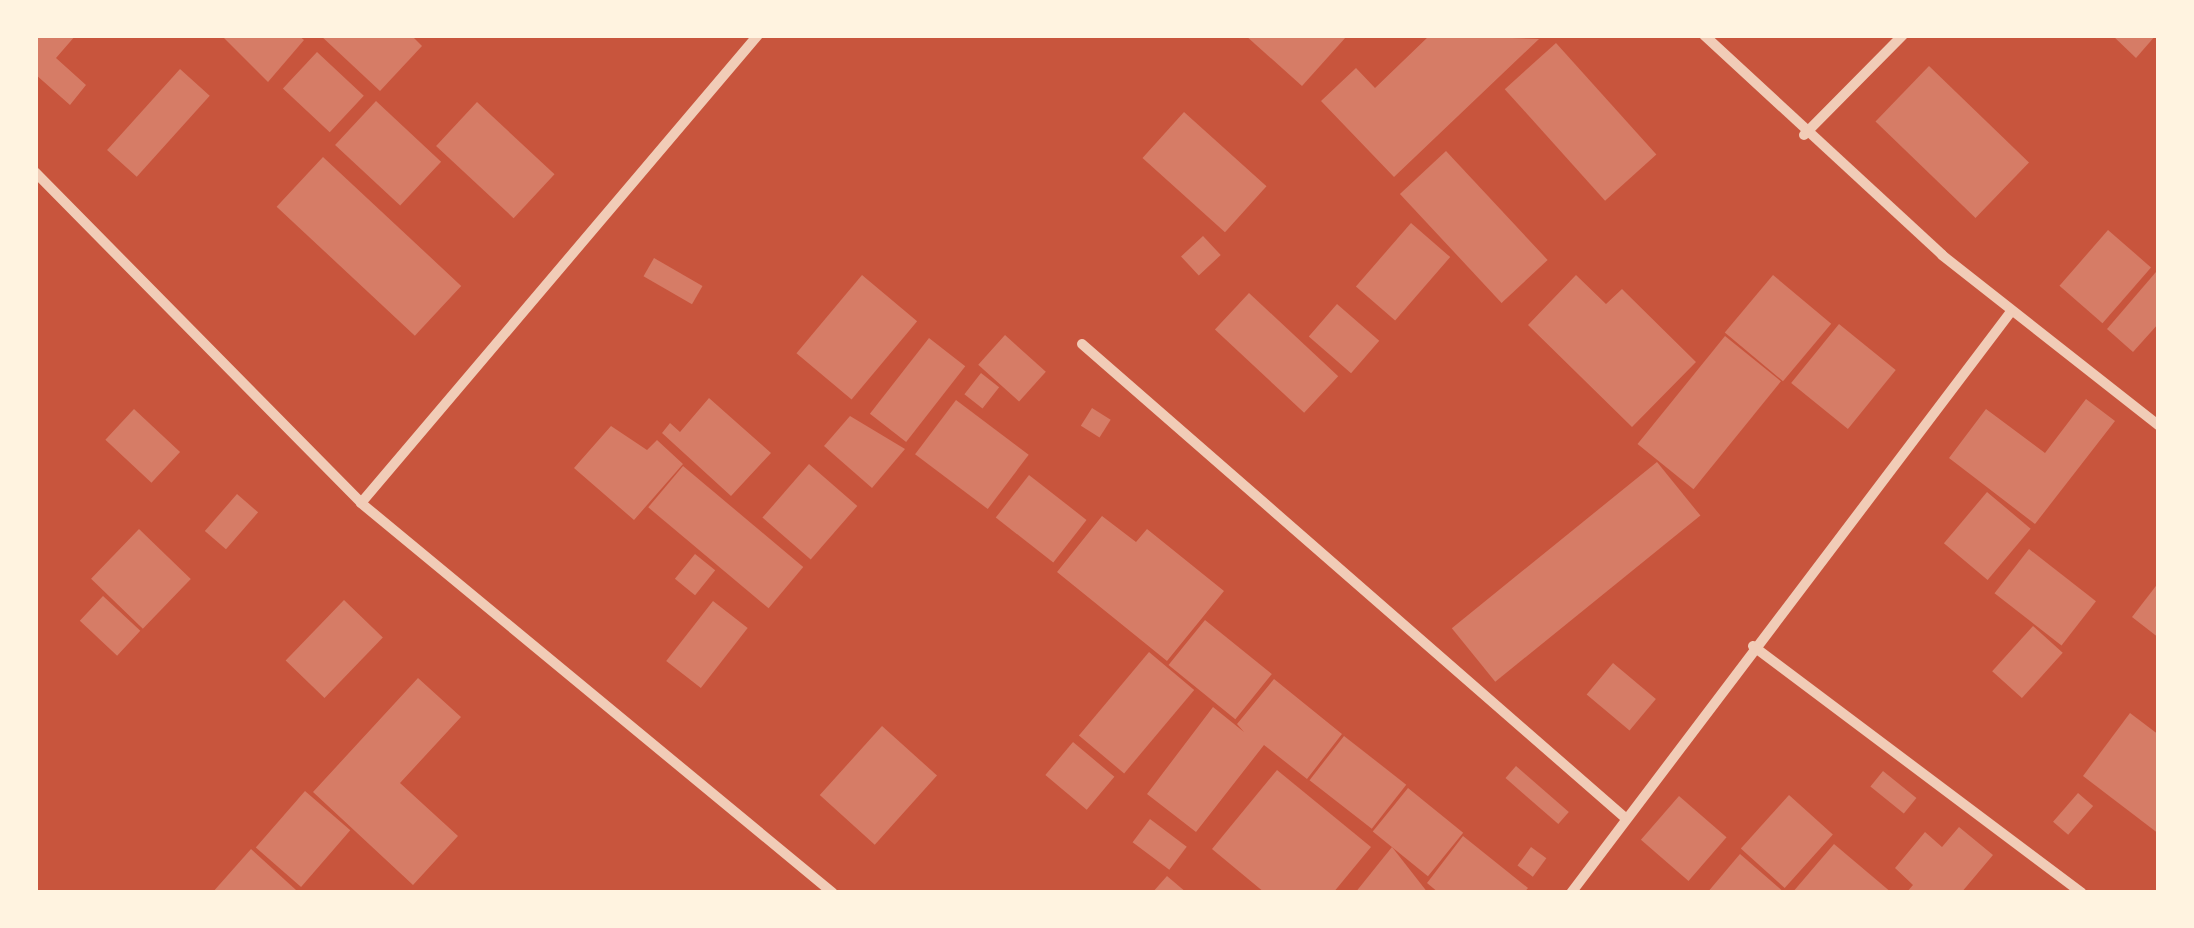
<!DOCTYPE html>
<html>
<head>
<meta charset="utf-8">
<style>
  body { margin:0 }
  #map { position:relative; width:2194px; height:928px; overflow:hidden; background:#c8553d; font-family:Cabin,sans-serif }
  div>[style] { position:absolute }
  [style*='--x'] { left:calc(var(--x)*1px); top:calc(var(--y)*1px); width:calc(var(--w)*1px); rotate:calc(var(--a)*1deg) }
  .building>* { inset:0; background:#d67c66; transform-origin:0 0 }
  .minor>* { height:10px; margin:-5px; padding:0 5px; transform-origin:5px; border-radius:5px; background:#f1ccb7 }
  span { translate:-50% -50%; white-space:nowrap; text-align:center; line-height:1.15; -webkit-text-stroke:10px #fff3e0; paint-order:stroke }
  .frame { position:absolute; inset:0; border:38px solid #fff3e0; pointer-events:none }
</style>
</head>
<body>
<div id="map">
  <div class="building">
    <i style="clip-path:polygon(35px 35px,76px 35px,56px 58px,86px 85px,70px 105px,35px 74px)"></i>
    <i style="clip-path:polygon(221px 35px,298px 35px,304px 40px,268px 82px)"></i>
    <i style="clip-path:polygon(320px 35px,411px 35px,422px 46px,380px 91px)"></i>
    <i style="clip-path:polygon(1245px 35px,1344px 35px,1346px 37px,1302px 86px)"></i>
    <i style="clip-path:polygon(1430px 35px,1539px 39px,1394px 177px,1321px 101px,1356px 68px,1375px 88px)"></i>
    <i style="clip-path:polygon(2112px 35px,2156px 35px,2136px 58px)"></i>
    <i style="left:1556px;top:43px;width:150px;height:69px;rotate:48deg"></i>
    <i style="left:317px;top:52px;width:64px;height:50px;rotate:43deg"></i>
    <i style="left:1929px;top:66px;width:139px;height:77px;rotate:44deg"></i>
    <i style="left:180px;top:69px;width:40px;height:109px;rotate:42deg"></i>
    <i style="left:376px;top:101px;width:89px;height:60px;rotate:43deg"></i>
    <i style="left:477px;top:102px;width:106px;height:60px;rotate:43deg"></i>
    <i style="left:1184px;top:112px;width:111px;height:62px;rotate:42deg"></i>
    <i style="left:1446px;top:151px;width:149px;height:63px;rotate:47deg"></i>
    <i style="left:323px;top:157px;width:189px;height:68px;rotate:43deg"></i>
    <i style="left:1411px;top:223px;width:52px;height:84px;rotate:41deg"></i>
    <i style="left:2108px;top:230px;width:57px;height:74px;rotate:41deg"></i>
    <i style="left:1203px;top:236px;width:26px;height:30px;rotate:47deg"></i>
    <i style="left:654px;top:258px;width:56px;height:21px;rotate:30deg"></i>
    <i style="clip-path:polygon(2156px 272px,2159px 323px,2133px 352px,2107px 329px)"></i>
    <i style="left:862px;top:275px;width:72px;height:102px;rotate:40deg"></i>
    <i style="clip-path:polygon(1576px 275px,1606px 304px,1622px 289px,1696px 362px,1632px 427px,1528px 325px)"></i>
    <i style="left:1773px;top:275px;width:76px;height:75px;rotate:40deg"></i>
    <i style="left:1249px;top:293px;width:122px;height:50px;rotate:43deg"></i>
    <i style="left:1337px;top:304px;width:56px;height:43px;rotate:41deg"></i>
    <i style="left:1839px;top:324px;width:73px;height:76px;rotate:39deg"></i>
    <i style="left:1005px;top:335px;width:55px;height:40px;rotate:42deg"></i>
    <i style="left:1725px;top:336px;width:72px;height:139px;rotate:39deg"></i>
    <i style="left:929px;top:338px;width:46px;height:96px;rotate:38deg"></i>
    <i style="left:981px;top:373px;width:23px;height:27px;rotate:38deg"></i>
    <i style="clip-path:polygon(709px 398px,771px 453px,731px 496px,662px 433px,670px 423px,680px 432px)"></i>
    <i style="clip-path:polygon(2086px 399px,2115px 421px,2035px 524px,1949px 458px,1986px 409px,2045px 453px)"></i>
    <i style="left:956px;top:400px;width:91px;height:68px;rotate:37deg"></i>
    <i style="left:1092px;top:408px;width:22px;height:21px;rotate:32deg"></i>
    <i style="left:134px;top:409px;width:63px;height:42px;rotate:43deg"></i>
    <i style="clip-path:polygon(850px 416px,905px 449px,872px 488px,824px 446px)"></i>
    <i style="clip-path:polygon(611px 426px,647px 450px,657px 440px,683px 464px,634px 520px,574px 468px)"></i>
    <i style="left:1657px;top:462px;width:69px;height:264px;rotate:51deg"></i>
    <i style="left:809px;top:464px;width:64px;height:71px;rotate:41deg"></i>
    <i style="left:683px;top:466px;width:157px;height:54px;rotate:40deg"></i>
    <i style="left:1029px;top:475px;width:73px;height:54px;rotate:38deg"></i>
    <i style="left:1987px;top:492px;width:57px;height:67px;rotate:40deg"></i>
    <i style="left:237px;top:494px;width:28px;height:49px;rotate:41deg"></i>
    <i style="clip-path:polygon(1102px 516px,1136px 542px,1147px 529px,1224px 591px,1167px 661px,1057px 572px)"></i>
    <i style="left:139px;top:529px;width:72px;height:69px;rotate:44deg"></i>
    <i style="left:2029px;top:549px;width:85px;height:56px;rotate:38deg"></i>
    <i style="left:695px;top:554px;width:26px;height:32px;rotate:39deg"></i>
    <i style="clip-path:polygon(2159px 582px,2159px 638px,2132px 617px)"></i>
    <i style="left:103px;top:596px;width:51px;height:34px;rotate:43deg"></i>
    <i style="left:344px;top:600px;width:54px;height:84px;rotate:44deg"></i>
    <i style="left:713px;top:601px;width:44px;height:76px;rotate:38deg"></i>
    <i style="left:1205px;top:620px;width:86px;height:58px;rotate:39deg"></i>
    <i style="left:2033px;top:626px;width:40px;height:61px;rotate:42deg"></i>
    <i style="left:1149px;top:652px;width:59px;height:109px;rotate:40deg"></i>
    <i style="left:1613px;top:663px;width:56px;height:41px;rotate:40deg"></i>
    <i style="clip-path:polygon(418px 678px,461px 717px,400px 783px,458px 836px,413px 885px,313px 792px)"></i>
    <i style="clip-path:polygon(1274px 679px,1342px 734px,1307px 779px,1264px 745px,1196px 832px,1147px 794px,1213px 707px,1244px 732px,1237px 724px)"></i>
    <i style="clip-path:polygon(2130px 713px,2159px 735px,2159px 834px,2083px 776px)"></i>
    <i style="left:882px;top:726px;width:74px;height:93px;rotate:42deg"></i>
    <i style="left:1344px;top:736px;width:79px;height:56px;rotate:38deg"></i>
    <i style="left:1073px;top:742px;width:54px;height:43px;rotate:40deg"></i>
    <i style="left:1516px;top:766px;width:70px;height:16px;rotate:41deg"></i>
    <i style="clip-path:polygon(1277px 770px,1371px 847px,1333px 893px,1265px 893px,1212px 849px)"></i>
    <i style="left:1883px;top:771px;width:43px;height:20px;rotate:39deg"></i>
    <i style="left:1408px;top:788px;width:71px;height:56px;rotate:39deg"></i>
    <i style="left:305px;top:791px;width:60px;height:75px;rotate:41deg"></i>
    <i style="left:2078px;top:793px;width:20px;height:38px;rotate:41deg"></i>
    <i style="left:1789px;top:795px;width:59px;height:72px;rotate:42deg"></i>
    <i style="left:1679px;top:796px;width:63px;height:58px;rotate:41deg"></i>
    <i style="left:1150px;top:819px;width:46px;height:29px;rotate:37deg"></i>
    <i style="clip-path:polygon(1959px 827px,1993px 855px,1961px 893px,1906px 893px,1913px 885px,1895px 868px,1925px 832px,1942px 847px)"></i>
    <i style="clip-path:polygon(1463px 836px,1528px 888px,1524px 893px,1439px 893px,1427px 883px)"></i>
    <i style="clip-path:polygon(1834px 844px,1892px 893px,1792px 893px)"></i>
    <i style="clip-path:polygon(1392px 847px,1428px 893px,1355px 893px)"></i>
    <i style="left:1531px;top:847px;width:19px;height:23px;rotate:36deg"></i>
    <i style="clip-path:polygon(251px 849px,296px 890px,293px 893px,212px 893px)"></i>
    <i style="clip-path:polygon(1740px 854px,1785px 893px,1707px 893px)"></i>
    <i style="clip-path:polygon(1167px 876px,1187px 893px,1152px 893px)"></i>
  </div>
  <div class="minor">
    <i style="--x:1704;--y:35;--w:324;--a:42.7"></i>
    <i style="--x:1942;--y:255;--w:276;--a:38.2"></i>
    <i style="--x:1804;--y:135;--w:141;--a:-45.3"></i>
    <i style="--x:35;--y:172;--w:465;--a:45.4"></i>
    <i style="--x:361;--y:503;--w:612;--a:39.57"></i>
    <i style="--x:1082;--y:344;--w:718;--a:41.1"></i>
    <i style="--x:361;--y:503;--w:614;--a:-49.69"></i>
    <i style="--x:1753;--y:646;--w:411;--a:36.9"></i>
    <i style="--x:1571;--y:893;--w:727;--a:-52.88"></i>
  </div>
  <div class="frame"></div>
</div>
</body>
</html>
